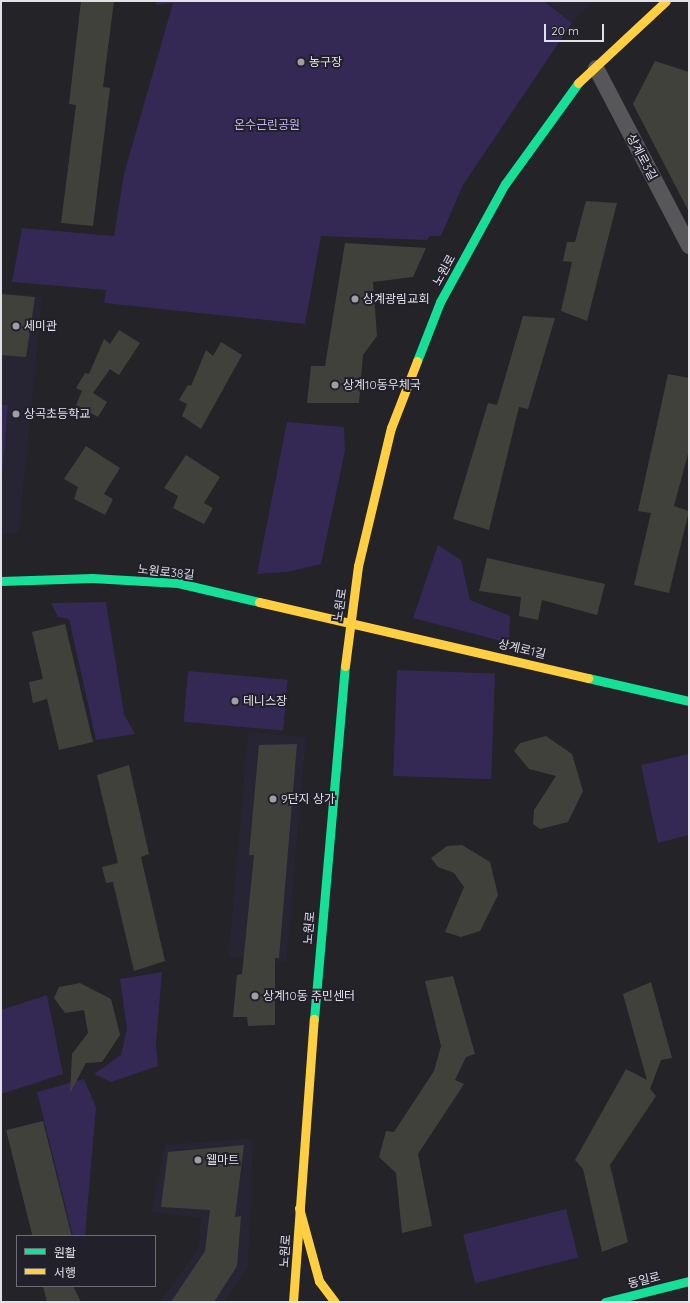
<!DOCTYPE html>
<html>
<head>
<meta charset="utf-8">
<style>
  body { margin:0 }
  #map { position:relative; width:690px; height:1303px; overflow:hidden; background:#232328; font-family:Quicksand,"Noto Sans KR",sans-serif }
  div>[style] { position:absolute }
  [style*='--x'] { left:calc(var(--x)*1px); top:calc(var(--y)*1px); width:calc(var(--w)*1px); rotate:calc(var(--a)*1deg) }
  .built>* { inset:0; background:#272533; transform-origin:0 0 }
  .green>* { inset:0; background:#342855; transform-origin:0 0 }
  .building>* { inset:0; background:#41413c; transform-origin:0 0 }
  .street>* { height:16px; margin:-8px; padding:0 8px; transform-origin:8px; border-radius:8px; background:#57575a }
  .fast>* { height:9px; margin:-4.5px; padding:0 4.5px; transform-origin:4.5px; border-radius:4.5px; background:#16e098 }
  .slow>* { height:9px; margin:-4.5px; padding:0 4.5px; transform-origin:4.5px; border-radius:4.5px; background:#ffcf43 }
  .dots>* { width:11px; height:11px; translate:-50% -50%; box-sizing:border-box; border:2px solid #22202b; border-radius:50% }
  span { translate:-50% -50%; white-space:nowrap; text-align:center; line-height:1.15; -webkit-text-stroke:4px #22202b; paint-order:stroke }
  .poi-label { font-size:12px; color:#e2e1e8 }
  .left { translate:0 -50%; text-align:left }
  .park-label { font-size:12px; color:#c1b5f2 }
  .street-label { font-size:12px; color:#e2e1e8 }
  .frame { position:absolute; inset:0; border:2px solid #e2e1e8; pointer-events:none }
  .legend { position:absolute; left:16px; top:1235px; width:140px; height:52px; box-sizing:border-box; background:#22202b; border:1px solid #6f6d77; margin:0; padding:5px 7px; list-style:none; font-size:12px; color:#e2e1e8 }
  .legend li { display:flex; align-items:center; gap:8px; height:20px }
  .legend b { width:20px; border:1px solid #6f6d77 }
  .scale { position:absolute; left:544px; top:24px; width:60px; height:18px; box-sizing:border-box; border:2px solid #e2e1e8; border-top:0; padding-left:5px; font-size:12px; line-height:14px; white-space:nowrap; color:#e2e1e8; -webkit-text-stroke:3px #22202b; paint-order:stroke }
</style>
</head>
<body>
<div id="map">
  <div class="built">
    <i style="clip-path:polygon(546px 1px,593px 1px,572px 23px)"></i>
    <i style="clip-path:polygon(1px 293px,42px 296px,19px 532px,1px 536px)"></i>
    <i style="left:306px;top:737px;width:226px;height:58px;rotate:95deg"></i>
    <i style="clip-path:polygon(253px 1138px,248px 1268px,224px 1302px,160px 1302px,198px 1249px,201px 1218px,151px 1212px,165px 1145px)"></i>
  </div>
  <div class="green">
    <i style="clip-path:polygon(157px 1px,544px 1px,572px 23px,463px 185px,441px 236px,430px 236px,427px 240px,321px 236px,305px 324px,104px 303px,106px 290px,12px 282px,22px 228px,114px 236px,124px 174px,173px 3px,156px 5px)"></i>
    <i style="clip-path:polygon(1px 405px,8px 405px,1px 486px)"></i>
    <i style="clip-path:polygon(287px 422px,344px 427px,345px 451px,321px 564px,287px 572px,257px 574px)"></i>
    <i style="clip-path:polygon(438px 545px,461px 560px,470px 600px,510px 616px,509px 643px,413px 618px)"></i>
    <i style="clip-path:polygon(106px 602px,124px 714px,135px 734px,96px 740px,69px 619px,58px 617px,51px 603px)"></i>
    <i style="left:397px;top:670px;width:98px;height:106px;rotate:2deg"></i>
    <i style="left:188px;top:671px;width:100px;height:51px;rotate:5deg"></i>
    <i style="clip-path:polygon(689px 754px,689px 835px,658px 843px,641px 765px)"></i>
    <i style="clip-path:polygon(162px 972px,156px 1044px,158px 1066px,111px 1082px,94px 1074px,121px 1055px,127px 1029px,120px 979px)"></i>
    <i style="clip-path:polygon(47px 995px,63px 1074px,1px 1094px,1px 1010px)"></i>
    <i style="clip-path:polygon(84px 1079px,96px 1107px,85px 1236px,73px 1236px,37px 1092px)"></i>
    <i style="left:566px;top:1209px;width:50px;height:106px;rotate:76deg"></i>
  </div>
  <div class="building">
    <i style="clip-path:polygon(81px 1px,114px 1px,103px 87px,110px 88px,93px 226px,61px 223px,76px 105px,69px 104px)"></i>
    <i style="clip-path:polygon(655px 61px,689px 72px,689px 212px,633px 104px)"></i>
    <i style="clip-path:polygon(586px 201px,617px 203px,587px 321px,561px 311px,572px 262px,563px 261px,567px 242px,575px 242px)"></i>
    <i style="clip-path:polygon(345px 243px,426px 248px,413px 277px,373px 282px,377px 336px,363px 355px,359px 403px,307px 403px,311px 366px,325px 366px)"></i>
    <i style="clip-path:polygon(1px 294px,35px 297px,26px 357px,1px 355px)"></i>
    <i style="clip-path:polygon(523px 316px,555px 318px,528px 409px,519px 407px,489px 530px,453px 519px,488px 403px,497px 405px)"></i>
    <i style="clip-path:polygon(119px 330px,140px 343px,119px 375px,110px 369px,93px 393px,107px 402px,98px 417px,76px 405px,82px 391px,76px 388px,85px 373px,89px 374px,104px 339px,110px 344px)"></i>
    <i style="clip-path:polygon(221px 342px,242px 355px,201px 429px,182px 416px,187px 404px,179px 400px,188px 385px,191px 386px,206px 350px,213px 356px)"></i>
    <i style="clip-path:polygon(668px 374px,689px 378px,689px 450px,674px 506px,689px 511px,669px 593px,634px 585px,651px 513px,638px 511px)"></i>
    <i style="clip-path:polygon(86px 446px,120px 468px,104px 494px,113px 499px,105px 515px,74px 499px,78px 487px,64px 479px)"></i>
    <i style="clip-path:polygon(186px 455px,220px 477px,204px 503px,213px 508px,204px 524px,173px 508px,178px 496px,164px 488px)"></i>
    <i style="clip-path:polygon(487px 558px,605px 584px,597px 615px,542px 600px,538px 620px,519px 616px,521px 597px,479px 591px)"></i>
    <i style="clip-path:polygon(65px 624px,93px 742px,59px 750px,47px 699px,33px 703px,29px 682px,43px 679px,32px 632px)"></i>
    <i style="clip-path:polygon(546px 736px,572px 754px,583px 791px,568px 822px,540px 829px,533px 824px,534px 810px,556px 776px,529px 769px,514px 751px,520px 743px)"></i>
    <i style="clip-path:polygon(297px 744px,279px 958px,275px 958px,275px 1025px,248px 1026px,247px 1017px,233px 1017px,237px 975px,242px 974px,254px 855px,249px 855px,259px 745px)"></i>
    <i style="clip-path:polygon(129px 765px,149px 854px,141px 857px,165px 961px,134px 971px,113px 882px,106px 883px,102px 867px,118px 863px,97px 775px)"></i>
    <i style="clip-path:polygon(462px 845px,490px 862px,498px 895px,480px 931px,461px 937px,445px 932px,464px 887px,454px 873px,438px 867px,431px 858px,447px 846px)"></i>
    <i style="clip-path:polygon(453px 976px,475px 1054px,466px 1057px,455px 1080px,464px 1084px,418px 1154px,432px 1226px,402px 1233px,396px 1173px,379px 1157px,386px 1131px,394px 1132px,434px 1071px,441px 1046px,425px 981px)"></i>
    <i style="clip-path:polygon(651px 982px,672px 1058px,661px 1060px,650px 1089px,656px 1096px,610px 1165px,628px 1242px,602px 1252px,583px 1169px,575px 1160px,626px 1069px,647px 1080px,623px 994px)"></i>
    <i style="clip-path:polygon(80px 983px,111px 999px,120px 1035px,102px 1062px,86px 1063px,70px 1093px,72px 1054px,88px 1033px,84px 1010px,65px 1013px,54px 998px,59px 987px)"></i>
    <i style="left:43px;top:1121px;width:119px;height:38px;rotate:76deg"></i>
    <i style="clip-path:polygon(244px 1145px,235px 1217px,241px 1216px,237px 1266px,214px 1302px,171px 1302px,205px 1251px,210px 1210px,161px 1207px,168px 1152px)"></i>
    <i style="clip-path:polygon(43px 1286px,73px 1286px,81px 1302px,47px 1302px)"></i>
  </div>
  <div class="street">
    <i style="--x:596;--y:68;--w:201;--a:62.4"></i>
  </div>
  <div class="fast">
    <i style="--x:417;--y:361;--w:63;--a:-68.7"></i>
    <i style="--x:440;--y:302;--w:135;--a:-61.2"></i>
    <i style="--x:505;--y:184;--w:125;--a:-54.1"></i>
    <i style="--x:1;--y:581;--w:91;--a:-1.9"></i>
    <i style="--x:92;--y:578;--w:86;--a:3.3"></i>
    <i style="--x:178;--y:583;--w:83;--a:13.2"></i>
    <i style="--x:588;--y:678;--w:104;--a:12.8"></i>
    <i style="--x:314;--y:1019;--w:354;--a:-85"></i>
    <i style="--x:605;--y:1302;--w:87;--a:-14"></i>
  </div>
  <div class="slow">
    <i style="--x:578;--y:83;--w:120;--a:-43"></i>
    <i style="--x:259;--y:602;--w:338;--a:13"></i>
    <i style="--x:345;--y:666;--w:101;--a:-82.6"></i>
    <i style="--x:358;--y:566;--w:142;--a:-76.6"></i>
    <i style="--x:391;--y:428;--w:72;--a:-68.8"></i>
    <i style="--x:299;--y:1208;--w:76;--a:74.7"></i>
    <i style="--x:319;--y:1281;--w:26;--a:53"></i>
    <i style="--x:293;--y:1302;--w:284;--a:-85.8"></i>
  </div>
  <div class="dots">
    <i style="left:301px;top:62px;background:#9f9ea5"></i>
    <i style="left:355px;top:299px;background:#9f9ea5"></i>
    <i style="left:16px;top:326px;background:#9f9ea5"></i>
    <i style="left:335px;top:385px;background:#9f9ea5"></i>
    <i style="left:16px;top:414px;background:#9f9ea5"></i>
    <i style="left:235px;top:701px;background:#9f9ea5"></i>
    <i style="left:273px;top:799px;background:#9f9ea5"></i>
    <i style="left:255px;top:996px;background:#9f9ea5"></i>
    <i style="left:198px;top:1160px;background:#9f9ea5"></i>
  </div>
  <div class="poi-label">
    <span class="left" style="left:309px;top:62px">농구장</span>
    <span class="left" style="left:363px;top:299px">상계광림교회</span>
    <span class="left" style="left:24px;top:326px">세미관</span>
    <span class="left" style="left:343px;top:385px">상계10동우체국</span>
    <span class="left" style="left:24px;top:414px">상곡초등학교</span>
    <span class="left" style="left:243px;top:701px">테니스장</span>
    <span class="left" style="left:281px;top:799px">9단지 상가</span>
    <span class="left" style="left:263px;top:996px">상계10동 주민센터</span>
    <span class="left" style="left:206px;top:1160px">웰마트</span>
  </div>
  <div class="park-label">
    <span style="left:267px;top:125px">온수근린공원</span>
  </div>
  <div class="street-label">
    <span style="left:642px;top:157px;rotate:62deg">상계로3길</span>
    <span style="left:444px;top:270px;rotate:-61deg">노원로</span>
    <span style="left:166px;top:572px;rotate:6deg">노원로38길</span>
    <span style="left:340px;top:605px;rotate:-82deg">노원로</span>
    <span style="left:522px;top:649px;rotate:13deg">상계로1길</span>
    <span style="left:309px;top:928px;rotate:-85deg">노원로</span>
    <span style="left:285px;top:1251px;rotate:-86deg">노원로</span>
    <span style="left:644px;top:1280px;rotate:-14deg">동일로</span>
  </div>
  <div class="frame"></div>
  <ul class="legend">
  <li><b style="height:5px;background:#16e098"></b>원활</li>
  <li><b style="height:5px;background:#ffcf43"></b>서행</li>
  </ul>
  <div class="scale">20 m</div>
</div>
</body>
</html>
